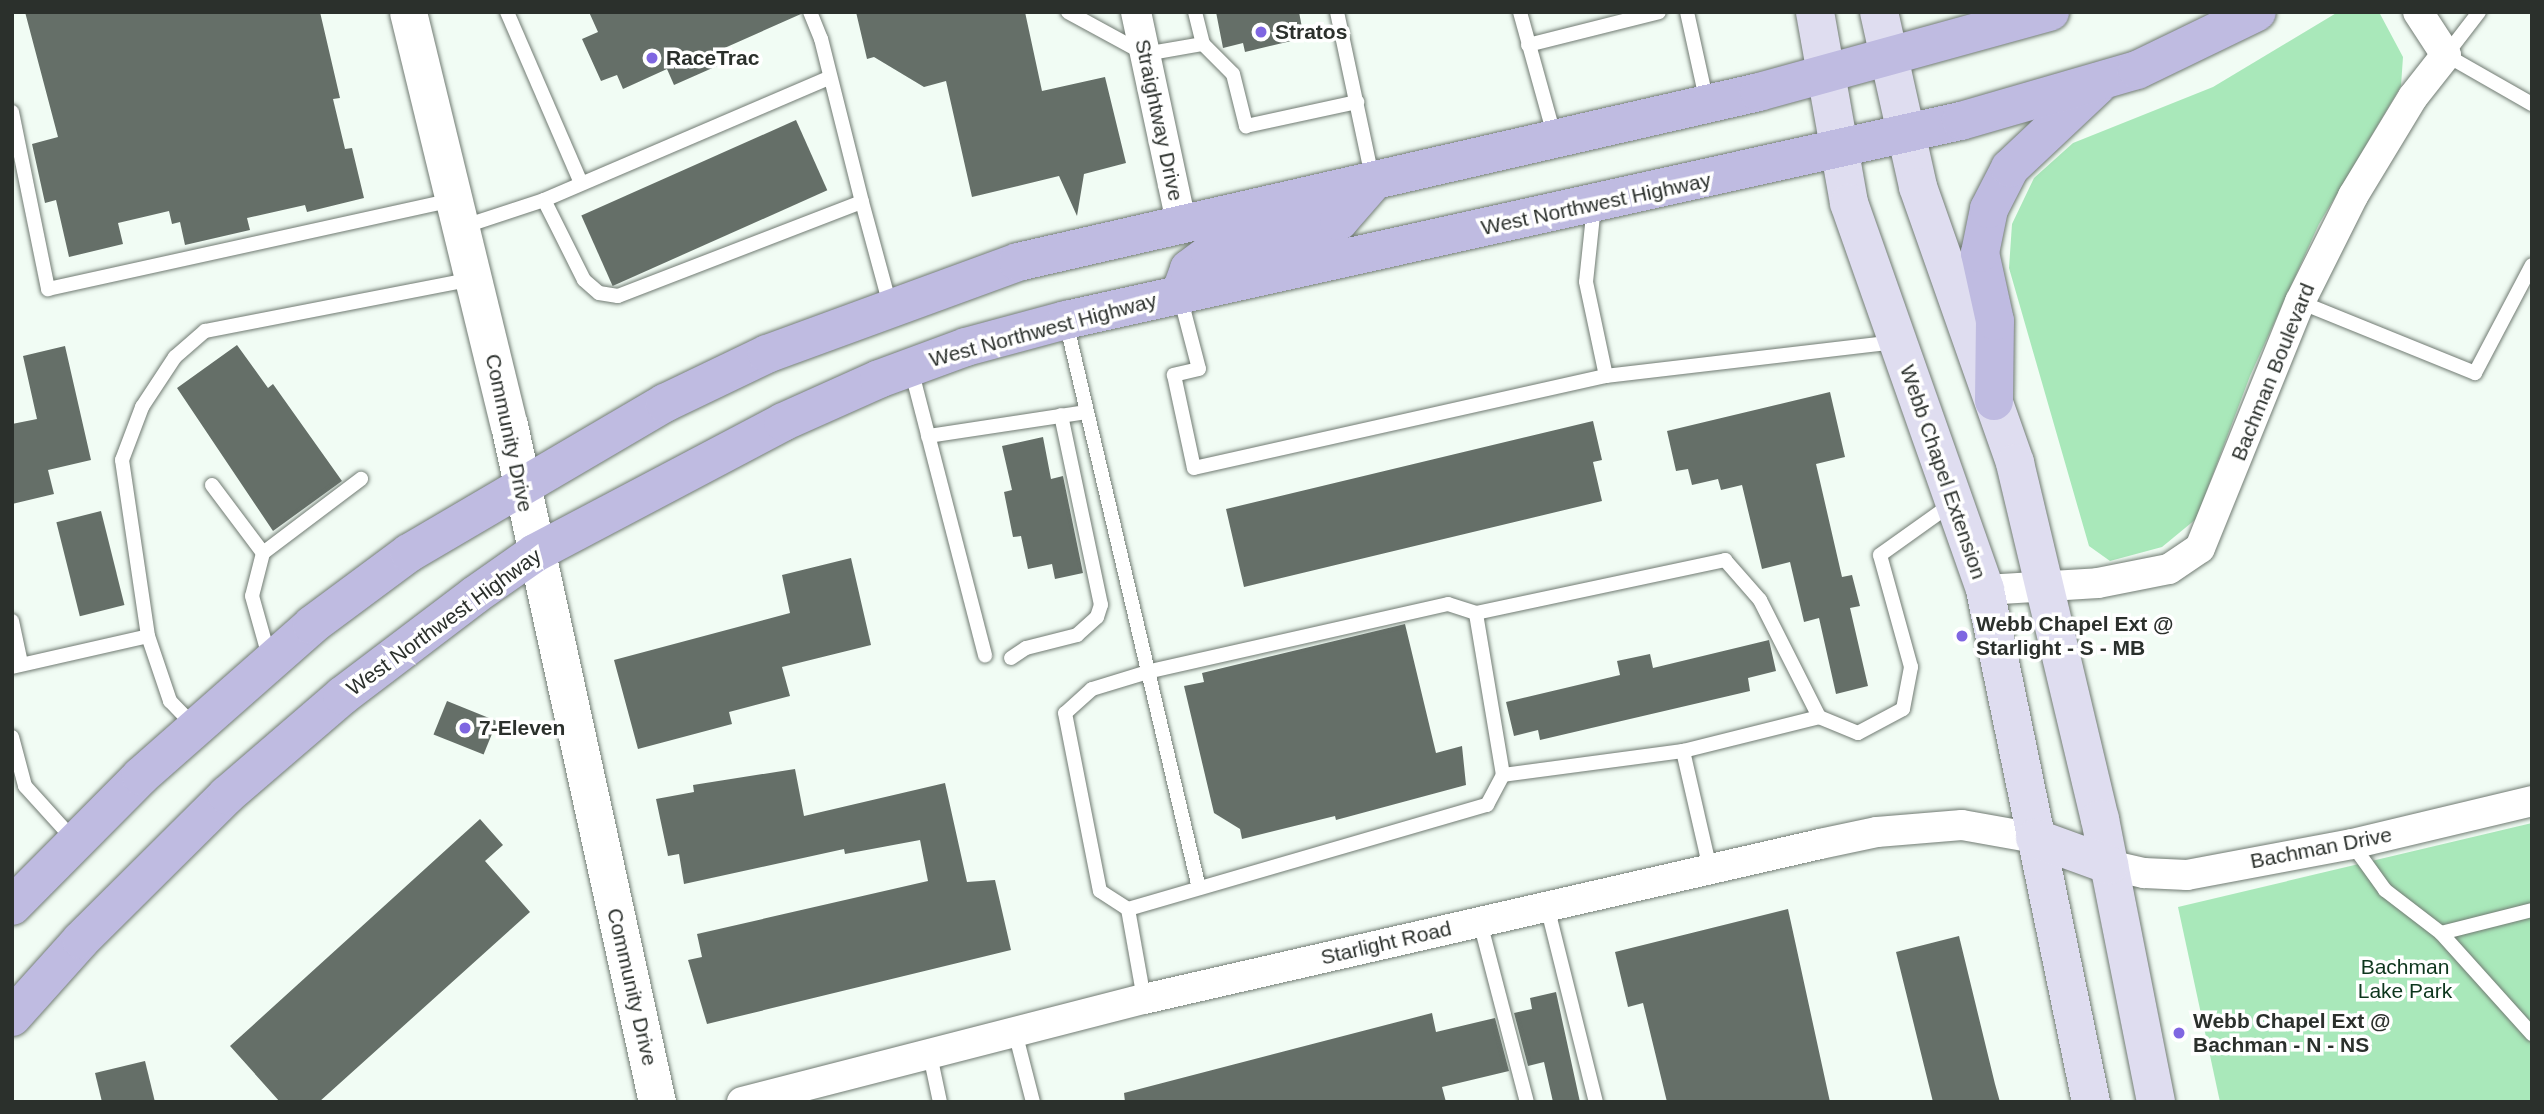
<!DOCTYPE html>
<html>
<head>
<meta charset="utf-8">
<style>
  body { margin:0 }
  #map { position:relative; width:2544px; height:1114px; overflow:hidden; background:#f1fcf4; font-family:Helvetica,sans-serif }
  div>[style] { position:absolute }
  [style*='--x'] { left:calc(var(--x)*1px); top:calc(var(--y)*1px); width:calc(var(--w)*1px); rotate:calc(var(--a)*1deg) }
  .green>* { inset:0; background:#a9e8ba }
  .building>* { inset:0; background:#656f68; transform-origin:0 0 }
  .roads { filter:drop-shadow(0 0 2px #717b73) drop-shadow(0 0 2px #717b73) }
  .service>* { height:14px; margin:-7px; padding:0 7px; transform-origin:7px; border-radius:7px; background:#fff }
  .minor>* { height:30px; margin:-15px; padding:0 15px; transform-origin:15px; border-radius:15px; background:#fff }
  .tertiary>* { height:37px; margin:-18.5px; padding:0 18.5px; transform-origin:18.5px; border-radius:18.5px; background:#fff }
  .secondary>* { height:38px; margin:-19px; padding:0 19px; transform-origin:19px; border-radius:19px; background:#dfddf0 }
  .primary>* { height:38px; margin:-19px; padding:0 19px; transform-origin:19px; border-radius:19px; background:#bfbbe1 }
  .dots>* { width:19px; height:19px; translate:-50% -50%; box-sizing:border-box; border:4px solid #fff; border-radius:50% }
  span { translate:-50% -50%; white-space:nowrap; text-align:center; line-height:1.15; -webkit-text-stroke:7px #fff; paint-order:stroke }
  .poi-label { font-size:21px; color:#2b302c; font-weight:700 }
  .left { translate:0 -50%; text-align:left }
  .street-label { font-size:21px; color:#2b302c }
  .park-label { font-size:21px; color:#0d361d }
  .frame { position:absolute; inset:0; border:14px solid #2b302c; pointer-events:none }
</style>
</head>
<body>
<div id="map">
  <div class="green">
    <i style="clip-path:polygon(2338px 12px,2379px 12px,2403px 57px,2401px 86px,2319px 224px,2250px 376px,2196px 519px,2162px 547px,2110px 561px,2089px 546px,2009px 268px,2012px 224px,2034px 178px,2073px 143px,2213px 87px)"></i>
    <i style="clip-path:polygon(2532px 823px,2532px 1102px,2220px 1102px,2178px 907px)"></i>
  </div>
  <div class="building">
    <i style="clip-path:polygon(25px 12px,320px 12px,340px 98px,333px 99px,345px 149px,352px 148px,364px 198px,307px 212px,305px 205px,247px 218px,250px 230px,185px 245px,180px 222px,172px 224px,169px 211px,118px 223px,123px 244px,69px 257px,56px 200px,45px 203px,32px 144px,58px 137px)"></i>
    <i style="clip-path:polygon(589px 12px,801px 12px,801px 14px,711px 54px,717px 66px,674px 85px,667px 69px,623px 89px,617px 75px,601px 81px,582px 39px,598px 32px)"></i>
    <i style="clip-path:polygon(856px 12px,1025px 12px,1042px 91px,1105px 77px,1126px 163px,1084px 174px,1077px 216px,1059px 176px,972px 197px,946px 81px,924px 87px,874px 57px,867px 59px)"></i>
    <i style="clip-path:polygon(1216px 12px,1299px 12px,1304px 38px,1245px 52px,1243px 43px,1223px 48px)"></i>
    <i style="left:796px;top:120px;width:77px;height:235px;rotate:66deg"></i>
    <i style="clip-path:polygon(237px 345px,268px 388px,273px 384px,342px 481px,273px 531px,177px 388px)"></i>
    <i style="clip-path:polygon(65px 346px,91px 460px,48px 470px,54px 494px,12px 504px,12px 424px,37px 419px,23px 356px)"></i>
    <i style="clip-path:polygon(1830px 392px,1845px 457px,1816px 464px,1842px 577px,1852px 575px,1860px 606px,1850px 608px,1868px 686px,1836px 694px,1819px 618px,1804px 622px,1790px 562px,1762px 569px,1742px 485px,1721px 490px,1718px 479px,1692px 485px,1688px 469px,1676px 471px,1667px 431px)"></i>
    <i style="clip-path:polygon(1593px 421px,1602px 460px,1593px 462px,1602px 501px,1244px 587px,1226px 509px)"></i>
    <i style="clip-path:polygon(1043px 437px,1051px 479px,1063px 476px,1083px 573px,1055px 579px,1052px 564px,1028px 569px,1021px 536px,1013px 537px,1004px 492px,1012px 490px,1002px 446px)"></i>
    <i style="left:101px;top:511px;width:97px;height:46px;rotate:76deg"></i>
    <i style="clip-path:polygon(851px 558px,871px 645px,782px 667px,790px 696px,729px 712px,732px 724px,638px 749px,614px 660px,790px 613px,782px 575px)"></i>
    <i style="clip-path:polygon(1405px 624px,1436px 753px,1462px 746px,1466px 785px,1336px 820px,1335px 816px,1242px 839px,1240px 829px,1214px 813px,1184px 686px,1204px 682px,1202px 673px)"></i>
    <i style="clip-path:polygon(1769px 640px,1776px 671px,1748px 678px,1750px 691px,1540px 740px,1538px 730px,1514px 736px,1506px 702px,1620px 675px,1617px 661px,1650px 654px,1653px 668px)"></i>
    <i style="left:447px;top:701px;width:54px;height:36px;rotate:22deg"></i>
    <i style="clip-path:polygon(795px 769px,804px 816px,945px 783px,967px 882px,995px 880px,1011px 950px,707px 1024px,688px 960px,702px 957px,697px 934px,928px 881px,920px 840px,845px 854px,844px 849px,684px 884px,679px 854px,668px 856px,656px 799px,694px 792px,693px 785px)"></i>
    <i style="clip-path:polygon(480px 819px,503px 845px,485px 861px,530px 912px,319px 1102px,280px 1102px,230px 1046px)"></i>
    <i style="clip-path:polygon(1788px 909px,1830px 1102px,1667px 1102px,1643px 1003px,1628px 1007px,1615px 952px)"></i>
    <i style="clip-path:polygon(1959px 936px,1995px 1084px,2000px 1102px,1933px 1102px,1896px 952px)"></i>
    <i style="clip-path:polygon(1556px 992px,1580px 1102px,1553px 1102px,1544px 1062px,1528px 1066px,1514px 1013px,1532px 1009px,1530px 998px)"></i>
    <i style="clip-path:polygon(1432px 1013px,1436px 1032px,1495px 1018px,1509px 1071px,1442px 1087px,1446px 1102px,1125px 1102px,1124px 1093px)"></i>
    <i style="clip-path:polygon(145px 1061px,155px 1102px,102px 1102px,95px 1073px)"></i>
  </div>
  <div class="roads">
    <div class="service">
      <i style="--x:507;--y:12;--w:186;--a:66.6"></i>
      <i style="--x:1068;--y:12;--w:88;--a:28.6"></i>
      <i style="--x:1145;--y:54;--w:59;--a:-9.8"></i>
      <i style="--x:1203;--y:44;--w:42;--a:45"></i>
      <i style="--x:1233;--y:74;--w:54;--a:76"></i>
      <i style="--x:1246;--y:126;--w:114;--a:-12.2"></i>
      <i style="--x:1195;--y:12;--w:33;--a:76"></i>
      <i style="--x:1337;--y:12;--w:173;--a:78"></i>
      <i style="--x:1520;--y:12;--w:131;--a:74.5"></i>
      <i style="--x:1687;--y:12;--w:93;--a:77.6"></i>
      <i style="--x:2479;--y:12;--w:54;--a:127.5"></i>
      <i style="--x:2446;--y:55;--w:99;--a:29.7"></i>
      <i style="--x:1528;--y:45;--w:135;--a:-14.1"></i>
      <i style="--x:12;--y:112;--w:181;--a:78.5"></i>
      <i style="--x:48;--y:289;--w:415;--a:-12.4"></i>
      <i style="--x:544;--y:200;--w:89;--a:63.4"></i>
      <i style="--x:584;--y:280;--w:20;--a:41"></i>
      <i style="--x:599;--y:293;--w:19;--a:9"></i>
      <i style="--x:618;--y:296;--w:261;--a:-21.1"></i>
      <i style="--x:862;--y:202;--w:168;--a:-104.1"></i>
      <i style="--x:821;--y:39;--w:29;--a:-112"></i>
      <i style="--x:862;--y:202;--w:107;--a:74.8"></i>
      <i style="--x:1594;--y:206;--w:76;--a:96"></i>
      <i style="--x:1586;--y:282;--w:96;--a:78"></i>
      <i style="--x:462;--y:227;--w:86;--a:-18.2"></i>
      <i style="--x:544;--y:200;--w:309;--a:-23.2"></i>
      <i style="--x:1180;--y:296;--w:75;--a:75.4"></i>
      <i style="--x:1199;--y:369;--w:26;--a:167"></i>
      <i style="--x:1174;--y:375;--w:95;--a:77.9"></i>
      <i style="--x:1194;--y:468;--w:422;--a:-12.6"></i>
      <i style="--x:1606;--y:376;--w:291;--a:-6.7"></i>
      <i style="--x:2300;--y:302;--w:189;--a:22.1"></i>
      <i style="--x:2475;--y:373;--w:122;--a:-62.2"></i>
      <i style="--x:1066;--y:322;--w:581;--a:76.78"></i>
      <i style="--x:911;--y:369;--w:296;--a:75.5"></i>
      <i style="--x:928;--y:436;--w:160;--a:-8.6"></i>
      <i style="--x:212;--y:485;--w:85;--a:53.1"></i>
      <i style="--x:263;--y:553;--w:123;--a:-37.1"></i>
      <i style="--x:263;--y:553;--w:44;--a:104.3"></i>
      <i style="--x:252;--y:596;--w:66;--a:74.3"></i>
      <i style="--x:1476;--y:613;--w:255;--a:-12"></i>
      <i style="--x:1725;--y:560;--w:53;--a:48.8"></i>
      <i style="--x:1760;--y:600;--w:131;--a:63.2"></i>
      <i style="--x:12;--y:621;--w:43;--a:77.9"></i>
      <i style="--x:148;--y:636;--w:69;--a:71.3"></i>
      <i style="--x:170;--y:701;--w:37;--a:46"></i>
      <i style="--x:1011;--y:658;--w:18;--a:-34"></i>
      <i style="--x:1026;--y:648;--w:53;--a:-14.3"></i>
      <i style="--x:1077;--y:635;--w:27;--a:-42"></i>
      <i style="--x:1097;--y:617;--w:13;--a:-72"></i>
      <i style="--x:1101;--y:605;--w:194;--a:-101.9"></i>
      <i style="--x:12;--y:667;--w:139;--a:-12.8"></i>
      <i style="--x:148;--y:636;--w:178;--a:-98.4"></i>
      <i style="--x:122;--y:460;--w:57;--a:-69.3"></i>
      <i style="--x:142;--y:407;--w:60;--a:-56.6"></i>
      <i style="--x:175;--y:357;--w:40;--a:-41"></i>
      <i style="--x:205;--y:331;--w:272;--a:-11"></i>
      <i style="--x:12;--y:737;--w:51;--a:75.1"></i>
      <i style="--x:25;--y:786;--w:73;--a:47.8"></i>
      <i style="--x:1683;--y:751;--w:140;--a:-14"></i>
      <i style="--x:1819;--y:717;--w:42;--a:22.3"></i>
      <i style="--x:1858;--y:733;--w:51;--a:-28.1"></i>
      <i style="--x:1903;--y:709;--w:43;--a:-79.2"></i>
      <i style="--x:1911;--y:667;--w:116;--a:-105.5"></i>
      <i style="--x:1880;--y:555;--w:90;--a:-35.5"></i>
      <i style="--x:1503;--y:775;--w:182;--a:-7.6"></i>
      <i style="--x:1683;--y:751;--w:121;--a:77.1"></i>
      <i style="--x:2352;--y:844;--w:57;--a:54.3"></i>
      <i style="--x:2385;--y:890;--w:71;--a:37.5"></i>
      <i style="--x:2441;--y:933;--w:94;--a:-14.2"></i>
      <i style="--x:1547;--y:906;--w:202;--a:76"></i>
      <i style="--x:1128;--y:909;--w:374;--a:-16.2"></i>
      <i style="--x:1487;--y:805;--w:34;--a:-62"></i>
      <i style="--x:1503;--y:775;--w:164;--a:-99.5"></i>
      <i style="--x:1476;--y:613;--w:29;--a:-162"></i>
      <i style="--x:1448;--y:604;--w:304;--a:167.3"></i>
      <i style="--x:1151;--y:671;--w:62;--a:163"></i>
      <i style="--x:1092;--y:689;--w:36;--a:138"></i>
      <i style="--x:1065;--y:713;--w:181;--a:78.9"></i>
      <i style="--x:1100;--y:891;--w:33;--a:33"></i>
      <i style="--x:1128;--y:909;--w:91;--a:79.9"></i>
      <i style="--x:1480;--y:922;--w:186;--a:75.4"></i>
      <i style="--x:2441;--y:933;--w:136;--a:48"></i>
      <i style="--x:1015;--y:1032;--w:72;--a:75.6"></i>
      <i style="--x:930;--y:1055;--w:48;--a:78"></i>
    </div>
    <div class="minor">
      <i style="--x:1136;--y:12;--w:220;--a:77.9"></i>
      <i style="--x:1985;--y:590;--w:113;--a:-3.5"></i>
      <i style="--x:2098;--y:583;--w:72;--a:-11.2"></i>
      <i style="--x:2169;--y:569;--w:37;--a:-34"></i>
      <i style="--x:2200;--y:548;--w:266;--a:-67.9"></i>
      <i style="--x:2300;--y:302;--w:119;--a:-63.4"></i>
      <i style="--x:2353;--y:196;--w:116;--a:-58.8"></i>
      <i style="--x:2413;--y:97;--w:53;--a:-51.8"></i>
      <i style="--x:2446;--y:55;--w:51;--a:-123.1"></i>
      <i style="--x:2109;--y:865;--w:36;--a:13"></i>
      <i style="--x:2144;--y:873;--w:43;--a:2.7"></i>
      <i style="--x:2187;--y:875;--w:168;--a:-10.6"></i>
      <i style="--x:2352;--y:844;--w:185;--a:-13.4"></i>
      <i style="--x:742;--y:1102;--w:415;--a:-14.4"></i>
      <i style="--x:1144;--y:999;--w:694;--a:-12.91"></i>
      <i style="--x:1820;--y:844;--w:58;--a:-11.9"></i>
      <i style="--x:1877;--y:832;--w:85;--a:-4.7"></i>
      <i style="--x:1962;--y:825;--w:74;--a:10.1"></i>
    </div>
    <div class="tertiary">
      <i style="--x:408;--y:12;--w:425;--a:76.3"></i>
      <i style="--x:509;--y:425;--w:693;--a:77.67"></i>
    </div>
    <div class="secondary">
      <i style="--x:1815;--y:12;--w:194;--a:79.9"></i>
      <i style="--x:1849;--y:203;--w:410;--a:70.6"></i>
      <i style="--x:1985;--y:590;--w:523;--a:78.3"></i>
      <i style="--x:1879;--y:12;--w:179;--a:77.4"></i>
      <i style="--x:1918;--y:187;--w:293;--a:70.6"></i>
      <i style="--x:2015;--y:463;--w:366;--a:76.6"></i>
      <i style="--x:2100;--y:819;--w:288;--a:78.8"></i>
      <i style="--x:2035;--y:838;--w:79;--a:20"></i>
    </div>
    <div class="primary">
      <i style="--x:1180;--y:294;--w:27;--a:-70"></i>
      <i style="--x:1189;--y:269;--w:26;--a:-37"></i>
      <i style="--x:1210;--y:253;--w:133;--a:-13.9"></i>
      <i style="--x:1339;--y:221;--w:52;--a:-48.9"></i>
      <i style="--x:1994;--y:401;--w:80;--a:-89.3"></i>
      <i style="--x:1995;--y:321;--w:70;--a:-102.4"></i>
      <i style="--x:1980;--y:253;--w:45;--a:-78.4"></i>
      <i style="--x:1989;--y:209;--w:46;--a:-62.9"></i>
      <i style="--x:2010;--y:168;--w:120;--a:-43.3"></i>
      <i style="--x:12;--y:906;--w:183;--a:-45.2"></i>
      <i style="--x:141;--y:776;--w:228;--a:-41.4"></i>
      <i style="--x:312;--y:625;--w:121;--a:-36.6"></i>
      <i style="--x:409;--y:553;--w:297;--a:-30.4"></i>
      <i style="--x:665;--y:403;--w:113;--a:-25.7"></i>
      <i style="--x:767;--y:354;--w:267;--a:-20.1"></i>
      <i style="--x:1018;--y:262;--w:760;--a:-12.92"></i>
      <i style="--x:1759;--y:92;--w:302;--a:-15.4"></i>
      <i style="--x:12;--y:1017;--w:103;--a:-48.1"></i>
      <i style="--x:81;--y:940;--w:206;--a:-44.8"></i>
      <i style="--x:227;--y:795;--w:152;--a:-40.7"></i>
      <i style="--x:342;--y:696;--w:167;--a:-37.2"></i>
      <i style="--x:475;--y:595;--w:73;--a:-35"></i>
      <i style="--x:535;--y:553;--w:280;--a:-27.8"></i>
      <i style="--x:783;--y:422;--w:105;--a:-24.1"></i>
      <i style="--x:879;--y:379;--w:93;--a:-20.2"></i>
      <i style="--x:966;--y:347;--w:104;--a:-15.1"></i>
      <i style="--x:1066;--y:320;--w:917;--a:-12.54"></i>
      <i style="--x:1961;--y:121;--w:183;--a:-16.2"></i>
      <i style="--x:2137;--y:70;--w:133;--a:-25.8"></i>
    </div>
  </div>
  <div class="dots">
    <i style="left:1261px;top:32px;background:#7f66e1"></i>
    <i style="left:652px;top:58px;background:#7f66e1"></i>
    <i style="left:1962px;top:636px;background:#7f66e1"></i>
    <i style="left:465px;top:728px;background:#7f66e1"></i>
    <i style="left:2179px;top:1033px;background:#7f66e1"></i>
  </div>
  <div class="poi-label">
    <span class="left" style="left:1275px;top:32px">Stratos</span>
    <span class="left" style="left:666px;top:58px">RaceTrac</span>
    <span class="left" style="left:1976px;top:636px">Webb Chapel Ext @<br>Starlight - S - MB</span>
    <span class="left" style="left:479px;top:728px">7-Eleven</span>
    <span class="left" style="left:2193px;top:1033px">Webb Chapel Ext @<br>Bachman - N - NS</span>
  </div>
  <div class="street-label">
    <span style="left:1159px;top:120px;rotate:78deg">Straightway Drive</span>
    <span style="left:1596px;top:204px;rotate:-12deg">West Northwest Highway</span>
    <span style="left:1043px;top:330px;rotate:-15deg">West Northwest Highway</span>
    <span style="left:2273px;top:372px;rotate:-68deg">Bachman Boulevard</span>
    <span style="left:509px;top:433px;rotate:78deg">Community Drive</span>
    <span style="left:1943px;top:472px;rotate:71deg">Webb Chapel Extension</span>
    <span style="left:444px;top:622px;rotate:-36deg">West Northwest Highway</span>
    <span style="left:2321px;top:848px;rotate:-11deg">Bachman Drive</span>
    <span style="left:1386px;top:943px;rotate:-13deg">Starlight Road</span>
    <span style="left:632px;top:987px;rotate:77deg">Community Drive</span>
  </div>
  <div class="park-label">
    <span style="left:2405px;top:979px">Bachman<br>Lake Park</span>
  </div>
  <div class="frame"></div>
</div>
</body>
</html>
